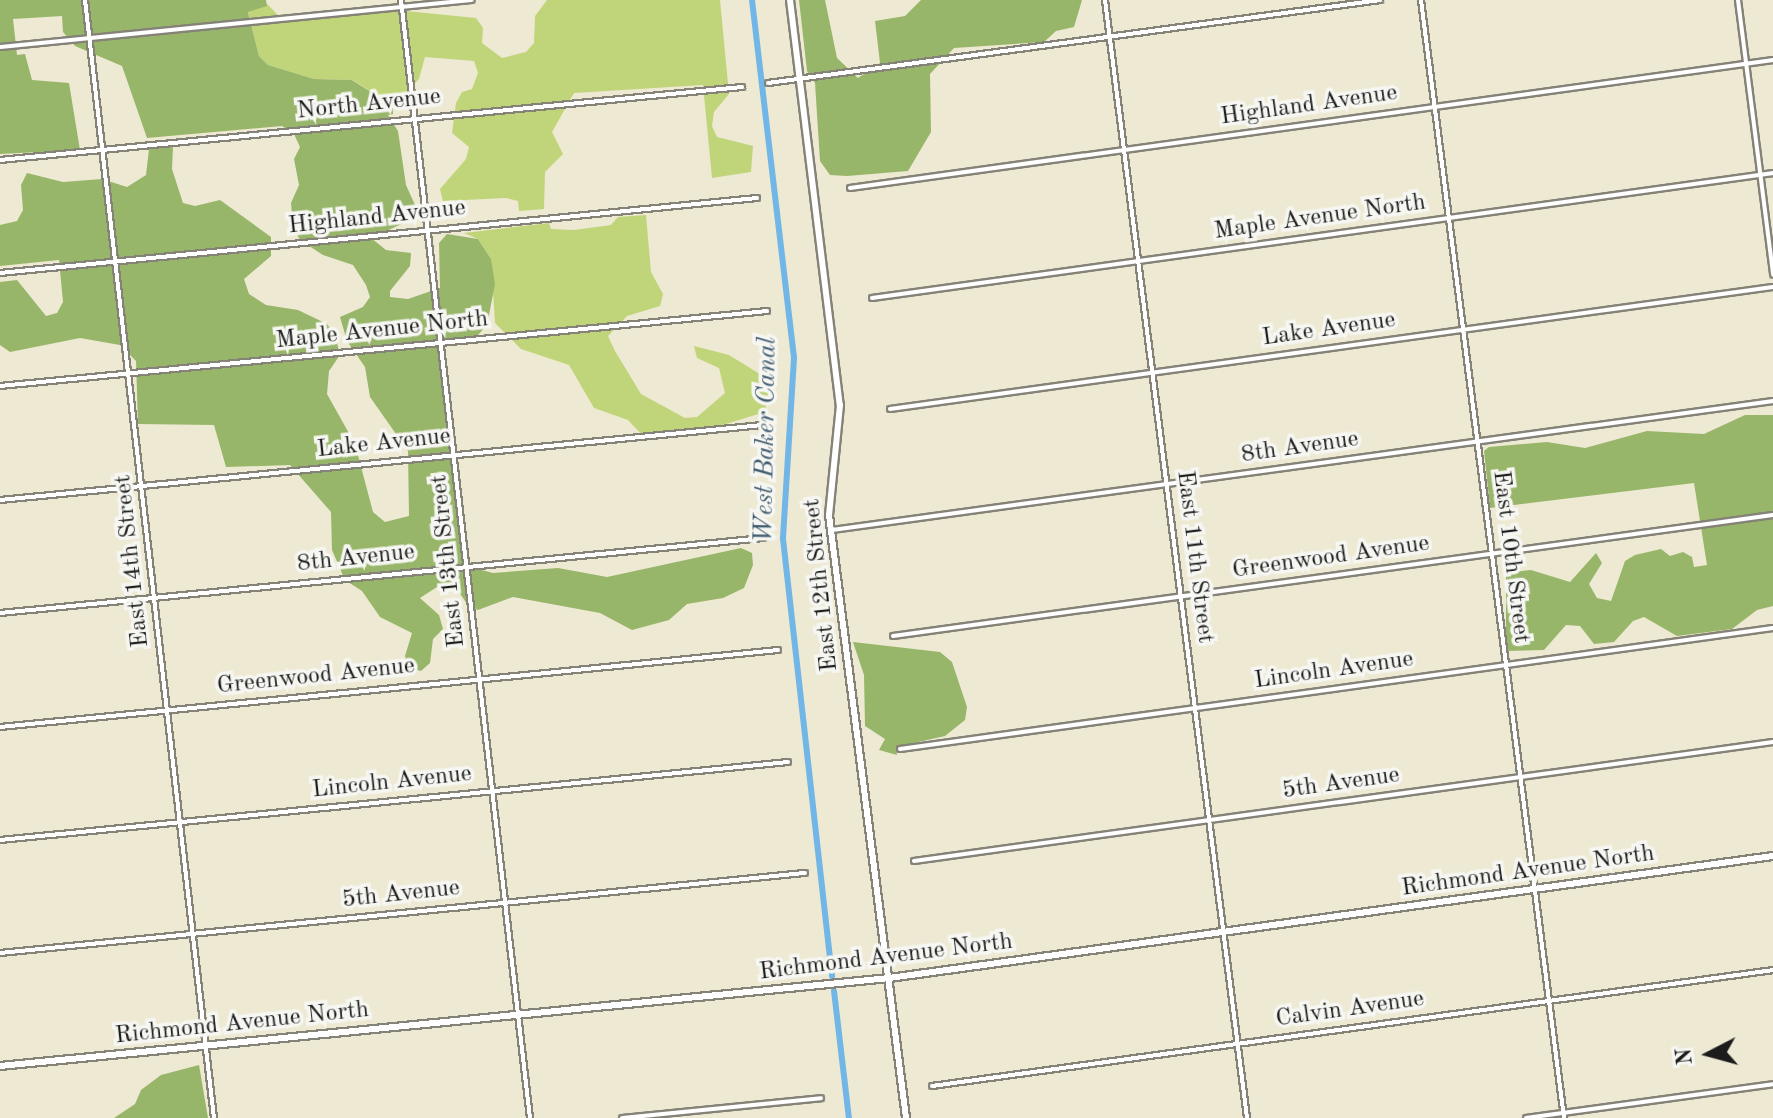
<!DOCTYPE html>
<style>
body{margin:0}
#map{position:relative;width:1773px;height:1118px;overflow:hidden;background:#eee9d3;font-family:"Old Standard TT",serif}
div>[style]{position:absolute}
.green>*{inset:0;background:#c0d579}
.forest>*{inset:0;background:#98b669}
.canal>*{height:6px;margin:-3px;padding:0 3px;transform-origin:3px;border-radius:3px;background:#71b6e7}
.roads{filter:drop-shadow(2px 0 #858278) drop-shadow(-2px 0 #858278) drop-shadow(0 2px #858278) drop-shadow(0 -2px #858278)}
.minor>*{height:4px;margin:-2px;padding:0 2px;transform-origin:2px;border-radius:2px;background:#fff}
.tertiary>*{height:6px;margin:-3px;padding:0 3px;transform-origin:3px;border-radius:3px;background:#fff}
span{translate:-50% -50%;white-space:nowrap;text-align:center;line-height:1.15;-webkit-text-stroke:7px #f6f6f2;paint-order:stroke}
.street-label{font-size:24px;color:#1c1c1c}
.water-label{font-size:26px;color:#3e5a6d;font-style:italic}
.north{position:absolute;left:1669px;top:1014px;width:80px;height:80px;-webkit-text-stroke:6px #f6f6f2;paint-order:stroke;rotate:264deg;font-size:22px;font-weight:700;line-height:32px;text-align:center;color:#1c1c1c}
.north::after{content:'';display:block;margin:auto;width:28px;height:36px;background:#1c1c1c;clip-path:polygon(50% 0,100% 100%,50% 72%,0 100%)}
</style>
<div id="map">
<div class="green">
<div style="clip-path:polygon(547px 0,720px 0,729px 94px,714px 112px,712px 126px,717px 137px,753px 146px,751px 172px,712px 178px,703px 85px,574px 93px,552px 132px,563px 154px,545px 172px,544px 209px,519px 211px,518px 201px,506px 198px,443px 201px,440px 189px,466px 159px,469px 147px,452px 133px,456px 103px,462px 92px,472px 89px,478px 73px,474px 61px,425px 57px,419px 79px,393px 106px,353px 80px,314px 79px,268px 65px,259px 56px,248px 11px,267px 4px,284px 21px,396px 10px,476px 18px,483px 28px,482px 43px,502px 58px,526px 52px,534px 43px,535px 16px)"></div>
<div style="clip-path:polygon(646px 215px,651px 272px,663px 294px,660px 306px,627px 316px,608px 336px,615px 351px,641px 394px,685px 418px,697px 417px,725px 393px,719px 368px,697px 358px,694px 346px,729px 355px,763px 376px,769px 387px,765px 412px,706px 430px,643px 436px,628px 420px,594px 408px,569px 365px,521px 349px,495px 323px,491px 259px,478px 239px,464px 233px,549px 223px,551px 229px,574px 230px,611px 225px,618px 217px)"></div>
</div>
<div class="forest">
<div style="clip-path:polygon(0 0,266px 0,267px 6px,248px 12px,259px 56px,268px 65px,314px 79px,352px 80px,393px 106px,393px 114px,388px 115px,398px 131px,406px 185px,415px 205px,408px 221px,371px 238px,386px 250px,411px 253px,410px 266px,390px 291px,390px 297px,408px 299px,440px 288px,439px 243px,447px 234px,478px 239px,491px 259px,495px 284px,487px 325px,478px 335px,446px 343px,443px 354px,470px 567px,493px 573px,558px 568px,607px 577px,741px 548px,752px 553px,753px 565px,744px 588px,723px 598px,687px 604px,669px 620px,632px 630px,600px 613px,513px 597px,478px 610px,467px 604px,453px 583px,440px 585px,420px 598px,439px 615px,443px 629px,433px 639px,430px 663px,421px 671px,409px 668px,405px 656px,412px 633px,380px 617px,362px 591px,345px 580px,332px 550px,331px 512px,290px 465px,226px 467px,214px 425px,138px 424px,136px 361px,120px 345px,80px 338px,10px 352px,0 345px,0 282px,17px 280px,46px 316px,57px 313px,63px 302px,59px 260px,0 266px,0 225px,17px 221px,23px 210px,21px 185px,27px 173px,63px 182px,102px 179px,127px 187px,146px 175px,149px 149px,173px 147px,172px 169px,183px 203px,195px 206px,220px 200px,271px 237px,271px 256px,244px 279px,249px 294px,266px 305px,298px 310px,327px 324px,335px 335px,340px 355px,329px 371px,327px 394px,355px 444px,373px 512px,385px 522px,409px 516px,408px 451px,370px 397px,365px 367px,347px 341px,340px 317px,363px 307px,370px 297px,366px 285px,353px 265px,323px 255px,300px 240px,293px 227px,291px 203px,299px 185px,294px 159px,300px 147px,294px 134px,282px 126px,147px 138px,122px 66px,75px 46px,63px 32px,62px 16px,13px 19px,17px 55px,25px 54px,32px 80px,69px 83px,80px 150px,0 154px)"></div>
<div style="clip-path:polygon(799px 0,825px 0,837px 58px,858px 78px,880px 63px,875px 21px,905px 16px,921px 0,1082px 0,1074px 27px,1056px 31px,1044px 42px,954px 48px,930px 74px,931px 132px,908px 171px,847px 176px,830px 175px,820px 161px,815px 83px,807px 71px)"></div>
<div style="clip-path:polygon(1745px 415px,1773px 415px,1773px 606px,1757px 610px,1732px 629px,1677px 636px,1644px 617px,1633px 621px,1614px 642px,1594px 644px,1580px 626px,1566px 625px,1544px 650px,1506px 651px,1506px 573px,1531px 570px,1570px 582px,1596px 553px,1602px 563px,1589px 584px,1597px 598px,1611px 601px,1625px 561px,1635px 555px,1661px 549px,1670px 556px,1683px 552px,1692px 557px,1694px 567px,1707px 565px,1694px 483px,1490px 508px,1484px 451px,1489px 447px,1547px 442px,1585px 448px,1647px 431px,1704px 434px)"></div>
<div style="clip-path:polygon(853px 642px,940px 652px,952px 662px,967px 707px,965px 720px,945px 736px,909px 744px,896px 749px,897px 755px,879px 750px,885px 739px,865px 726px,864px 675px)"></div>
<div style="clip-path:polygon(199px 1065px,208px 1118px,114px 1118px,135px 1104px,141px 1090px,161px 1075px)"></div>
</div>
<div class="canal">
<div style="left:752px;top:0;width:360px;rotate:83.3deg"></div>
<div style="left:794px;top:358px;width:181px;rotate:93.5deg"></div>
<div style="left:783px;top:539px;width:440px;rotate:83.6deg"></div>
<div style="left:834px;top:991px;width:128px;rotate:83.3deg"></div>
</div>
<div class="roads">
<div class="minor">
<div style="left:85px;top:0;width:1125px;rotate:83.42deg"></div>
<div style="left:401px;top:0;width:1125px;rotate:83.42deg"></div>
<div style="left:1105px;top:0;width:1127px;rotate:82.76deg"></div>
<div style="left:1421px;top:0;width:1127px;rotate:82.71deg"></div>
<div style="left:1738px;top:0;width:277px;rotate:82.7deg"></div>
<div style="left:0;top:47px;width:474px;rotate:-5.7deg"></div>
<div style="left:768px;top:83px;width:618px;rotate:-7.72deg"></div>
<div style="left:0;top:160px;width:746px;rotate:-5.62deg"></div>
<div style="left:850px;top:188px;width:932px;rotate:-7.9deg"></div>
<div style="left:0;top:273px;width:761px;rotate:-5.66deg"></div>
<div style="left:872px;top:298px;width:910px;rotate:-7.9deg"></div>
<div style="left:0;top:386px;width:771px;rotate:-5.58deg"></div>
<div style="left:890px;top:409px;width:891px;rotate:-7.87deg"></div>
<div style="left:0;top:500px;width:776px;rotate:-5.62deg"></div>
<div style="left:832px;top:530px;width:950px;rotate:-7.81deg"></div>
<div style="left:0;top:613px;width:767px;rotate:-5.61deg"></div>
<div style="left:893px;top:636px;width:888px;rotate:-7.83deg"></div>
<div style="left:0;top:727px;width:782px;rotate:-5.65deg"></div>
<div style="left:900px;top:749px;width:881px;rotate:-7.89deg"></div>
<div style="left:0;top:840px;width:792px;rotate:-5.65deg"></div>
<div style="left:914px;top:861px;width:867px;rotate:-7.89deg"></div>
<div style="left:0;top:953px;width:809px;rotate:-5.68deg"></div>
<div style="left:932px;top:1086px;width:849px;rotate:-7.85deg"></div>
<div style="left:622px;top:1118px;width:200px;rotate:-5.7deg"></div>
<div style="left:1526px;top:1118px;width:249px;rotate:-7.8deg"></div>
</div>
<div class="tertiary">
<div style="left:790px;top:0;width:408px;rotate:83deg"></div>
<div style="left:840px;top:405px;width:111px;rotate:95.7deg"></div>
<div style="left:829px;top:515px;width:608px;rotate:82.72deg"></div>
<div style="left:0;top:1066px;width:893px;rotate:-5.65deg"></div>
<div style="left:889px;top:978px;width:892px;rotate:-7.86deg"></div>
</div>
</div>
<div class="street-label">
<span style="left:369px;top:105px;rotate:-6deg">North Avenue</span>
<span style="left:1309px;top:106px;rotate:-8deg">Highland Avenue</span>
<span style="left:377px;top:218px;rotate:-6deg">Highland Avenue</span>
<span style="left:1320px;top:218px;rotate:-8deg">Maple Avenue North</span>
<span style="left:1329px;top:330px;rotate:-8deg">Lake Avenue</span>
<span style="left:382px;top:331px;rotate:-6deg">Maple Avenue North</span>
<span style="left:384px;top:444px;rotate:-6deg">Lake Avenue</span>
<span style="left:1300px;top:448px;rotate:-8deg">8th Avenue</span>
<span style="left:1194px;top:557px;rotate:83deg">East 11th Street</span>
<span style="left:1510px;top:557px;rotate:83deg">East 10th Street</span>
<span style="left:1331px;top:558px;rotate:-8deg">Greenwood Avenue</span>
<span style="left:356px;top:559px;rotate:-6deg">8th Avenue</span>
<span style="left:133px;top:561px;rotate:-96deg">East 14th Street</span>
<span style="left:449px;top:561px;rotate:-96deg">East 13th Street</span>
<span style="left:822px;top:585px;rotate:-96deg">East 12th Street</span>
<span style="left:1334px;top:671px;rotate:-8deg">Lincoln Avenue</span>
<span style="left:316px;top:677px;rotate:-6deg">Greenwood Avenue</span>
<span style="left:392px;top:783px;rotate:-6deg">Lincoln Avenue</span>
<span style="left:1341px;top:784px;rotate:-8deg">5th Avenue</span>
<span style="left:1528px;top:872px;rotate:-8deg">Richmond Avenue North</span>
<span style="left:401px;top:895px;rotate:-6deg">5th Avenue</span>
<span style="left:886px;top:958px;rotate:-7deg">Richmond Avenue North</span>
<span style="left:1350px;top:1010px;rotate:-8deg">Calvin Avenue</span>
<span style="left:242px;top:1024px;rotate:-6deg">Richmond Avenue North</span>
</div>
<div class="water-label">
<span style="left:767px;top:440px;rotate:-89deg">West Baker Canal</span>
</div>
<div class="north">N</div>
</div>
